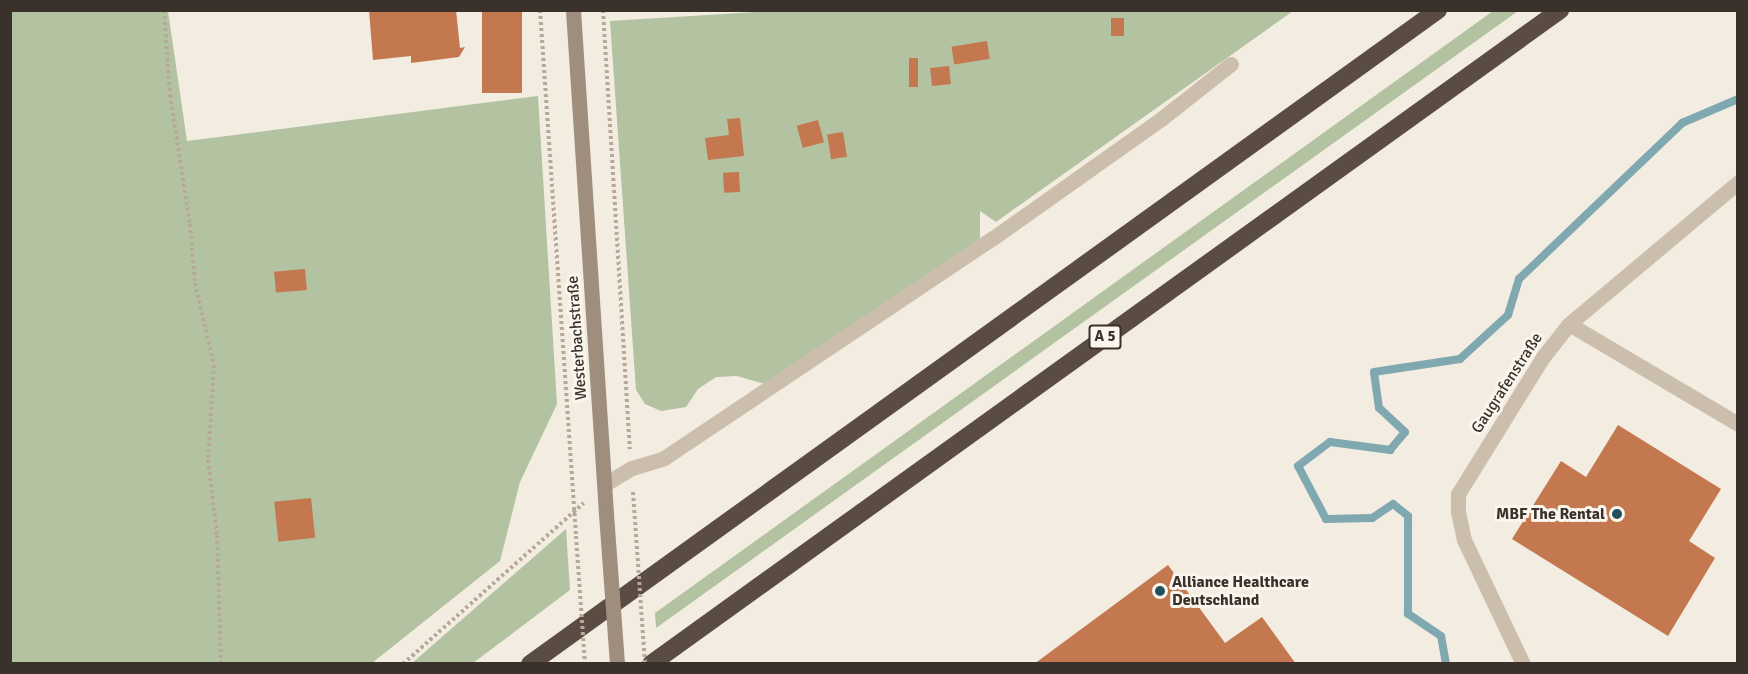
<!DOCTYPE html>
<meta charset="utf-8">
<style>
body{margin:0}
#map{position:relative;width:1748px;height:674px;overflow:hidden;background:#f3ece1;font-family:Signika,sans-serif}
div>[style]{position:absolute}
.green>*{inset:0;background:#b3c2a1}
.stream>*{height:8px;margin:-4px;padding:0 4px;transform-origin:4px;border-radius:4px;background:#80a8b0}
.building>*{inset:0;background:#c3784f;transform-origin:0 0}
.path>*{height:4px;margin-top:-2px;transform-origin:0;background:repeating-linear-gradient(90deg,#b7a897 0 3px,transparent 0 6px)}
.lane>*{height:15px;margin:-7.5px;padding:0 7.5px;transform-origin:7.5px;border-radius:7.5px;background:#cbbeac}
.street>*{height:15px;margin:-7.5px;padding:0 7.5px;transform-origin:7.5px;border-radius:7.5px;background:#cbbeac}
.secondary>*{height:15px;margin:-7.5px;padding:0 7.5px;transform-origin:7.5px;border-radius:7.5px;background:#9f8e7e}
.highway>*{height:18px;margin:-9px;padding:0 9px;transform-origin:9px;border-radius:9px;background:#5a4c42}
.path-bridge>*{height:4px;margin-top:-2px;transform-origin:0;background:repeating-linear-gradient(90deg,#b7a897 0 3px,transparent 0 6px)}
.secondary-bridge>*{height:15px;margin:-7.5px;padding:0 7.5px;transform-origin:7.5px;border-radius:7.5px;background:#9f8e7e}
.dots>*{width:16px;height:16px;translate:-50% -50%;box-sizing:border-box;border:3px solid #faf6ed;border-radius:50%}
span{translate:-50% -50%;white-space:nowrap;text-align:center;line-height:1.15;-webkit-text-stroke:6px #faf6ed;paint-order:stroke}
.shield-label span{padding:2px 4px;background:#faf6ed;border:2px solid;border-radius:4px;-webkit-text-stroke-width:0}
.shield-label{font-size:15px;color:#3a312b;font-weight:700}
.street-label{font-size:16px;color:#3a312b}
.poi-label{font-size:16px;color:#3a312b;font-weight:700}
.right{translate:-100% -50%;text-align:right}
.left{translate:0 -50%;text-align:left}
.frame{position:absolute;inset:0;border:12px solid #3a312b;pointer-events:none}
</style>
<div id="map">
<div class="green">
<div style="clip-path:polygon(789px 10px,1293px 11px,996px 222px,980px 211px,980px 240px,765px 384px,737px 376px,716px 377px,698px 389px,686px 407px,661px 411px,645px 404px,636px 390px,610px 21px)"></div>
<div style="clip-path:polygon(10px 11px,168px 11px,187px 141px,538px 96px,557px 404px,520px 482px,500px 561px,372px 663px,11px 663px)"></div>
<div style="clip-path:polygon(1493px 11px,1518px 11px,656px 628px,655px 613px)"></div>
<div style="clip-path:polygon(566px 529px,570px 590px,473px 663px,412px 663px)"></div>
</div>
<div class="stream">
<div style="left:1446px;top:664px;width:28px;rotate:-100deg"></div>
<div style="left:1441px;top:636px;width:40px;rotate:-146deg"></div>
<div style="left:1408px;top:614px;width:98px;rotate:-90deg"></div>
<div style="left:1408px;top:516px;width:19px;rotate:-141deg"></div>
<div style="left:1393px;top:504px;width:25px;rotate:146deg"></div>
<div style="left:1372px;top:518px;width:46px;rotate:178.8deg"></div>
<div style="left:1326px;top:519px;width:60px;rotate:-117.8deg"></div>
<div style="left:1298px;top:466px;width:40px;rotate:-37deg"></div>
<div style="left:1330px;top:442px;width:61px;rotate:7.6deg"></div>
<div style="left:1390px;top:450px;width:23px;rotate:-50deg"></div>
<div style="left:1405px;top:432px;width:35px;rotate:-137deg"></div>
<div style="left:1379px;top:408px;width:36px;rotate:-98deg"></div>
<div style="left:1374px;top:372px;width:87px;rotate:-8.6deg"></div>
<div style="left:1460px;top:359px;width:65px;rotate:-42.5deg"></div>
<div style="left:1508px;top:315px;width:38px;rotate:-73deg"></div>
<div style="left:1519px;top:279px;width:226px;rotate:-43.7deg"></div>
<div style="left:1682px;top:123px;width:61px;rotate:-23.2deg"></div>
</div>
<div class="building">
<div style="clip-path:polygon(369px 10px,456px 10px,460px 48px,465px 47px,459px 57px,411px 63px,411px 56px,373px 60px)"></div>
<div style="left:482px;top:10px;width:40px;height:83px"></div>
<div style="left:1111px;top:18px;width:13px;height:18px"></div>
<div style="left:987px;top:41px;width:18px;height:36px;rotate:81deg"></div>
<div style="left:909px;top:58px;width:9px;height:29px"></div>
<div style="left:949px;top:66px;width:18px;height:19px;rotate:84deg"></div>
<div style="clip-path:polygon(740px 118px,744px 156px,708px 160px,705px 138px,729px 135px,727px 119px)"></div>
<div style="left:818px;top:120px;width:23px;height:22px;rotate:75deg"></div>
<div style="left:843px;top:132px;width:25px;height:16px;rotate:81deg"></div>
<div style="left:739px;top:172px;width:20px;height:16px;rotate:87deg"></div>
<div style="left:305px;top:269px;width:21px;height:31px;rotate:85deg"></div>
<div style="clip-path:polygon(1618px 425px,1721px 489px,1689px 541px,1715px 558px,1668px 636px,1512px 539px,1561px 461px,1586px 477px)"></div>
<div style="left:311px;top:498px;width:40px;height:37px;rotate:84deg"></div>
<div style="clip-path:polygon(1168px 565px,1225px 643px,1262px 617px,1296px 664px,1034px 664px)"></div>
</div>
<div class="path">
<div style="left:164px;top:10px;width:85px;rotate:86deg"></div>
<div style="left:170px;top:95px;width:131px;rotate:81.2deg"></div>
<div style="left:190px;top:224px;width:59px;rotate:85.2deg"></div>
<div style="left:195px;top:283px;width:84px;rotate:77deg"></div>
<div style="left:214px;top:365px;width:95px;rotate:93.6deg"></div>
<div style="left:208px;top:460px;width:76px;rotate:83.2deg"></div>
<div style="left:217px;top:535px;width:129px;rotate:88.2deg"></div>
<div style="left:540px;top:10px;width:527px;rotate:86.08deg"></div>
<div style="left:603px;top:10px;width:440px;rotate:86.5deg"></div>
<div style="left:403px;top:664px;width:242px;rotate:-41.7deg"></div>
</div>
<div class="lane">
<div style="left:1569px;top:324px;width:196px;rotate:30.6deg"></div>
</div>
<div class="street">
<div style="left:605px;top:484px;width:31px;rotate:-31deg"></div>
<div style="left:632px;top:468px;width:34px;rotate:-17deg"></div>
<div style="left:664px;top:458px;width:396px;rotate:-33.8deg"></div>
<div style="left:993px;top:238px;width:206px;rotate:-35.3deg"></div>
<div style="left:1161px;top:119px;width:89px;rotate:-38.2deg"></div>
<div style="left:1523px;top:664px;width:137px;rotate:-115.4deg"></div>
<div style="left:1464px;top:540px;width:29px;rotate:-102deg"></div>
<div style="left:1458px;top:512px;width:18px;rotate:-90deg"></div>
<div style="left:1458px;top:494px;width:161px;rotate:-58.2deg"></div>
<div style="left:1543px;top:357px;width:42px;rotate:-51.8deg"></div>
<div style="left:1569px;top:324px;width:221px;rotate:-40deg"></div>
</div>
<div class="secondary">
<div style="left:573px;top:10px;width:505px;rotate:86.25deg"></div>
</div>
<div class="highway">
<div style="left:530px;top:664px;width:1119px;rotate:-35.76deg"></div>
<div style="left:651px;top:664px;width:1120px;rotate:-35.73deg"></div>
</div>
<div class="path-bridge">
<div style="left:633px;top:492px;width:172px;rotate:86deg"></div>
<div style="left:576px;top:536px;width:128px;rotate:86deg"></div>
</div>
<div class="secondary-bridge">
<div style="left:606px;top:514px;width:150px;rotate:85.8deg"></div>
</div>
<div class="dots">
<div style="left:1617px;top:514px;background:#21505b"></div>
<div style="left:1160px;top:591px;background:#21505b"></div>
</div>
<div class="shield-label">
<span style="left:1105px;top:337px">A 5</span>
</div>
<div class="street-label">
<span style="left:577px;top:338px;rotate:-94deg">Westerbachstraße</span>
<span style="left:1507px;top:383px;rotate:-57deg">Gaugrafenstraße</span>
</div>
<div class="poi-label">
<span class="right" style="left:1605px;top:514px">MBF The Rental</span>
<span class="left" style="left:1172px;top:591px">Alliance Healthcare<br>Deutschland</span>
</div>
<div class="frame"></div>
</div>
